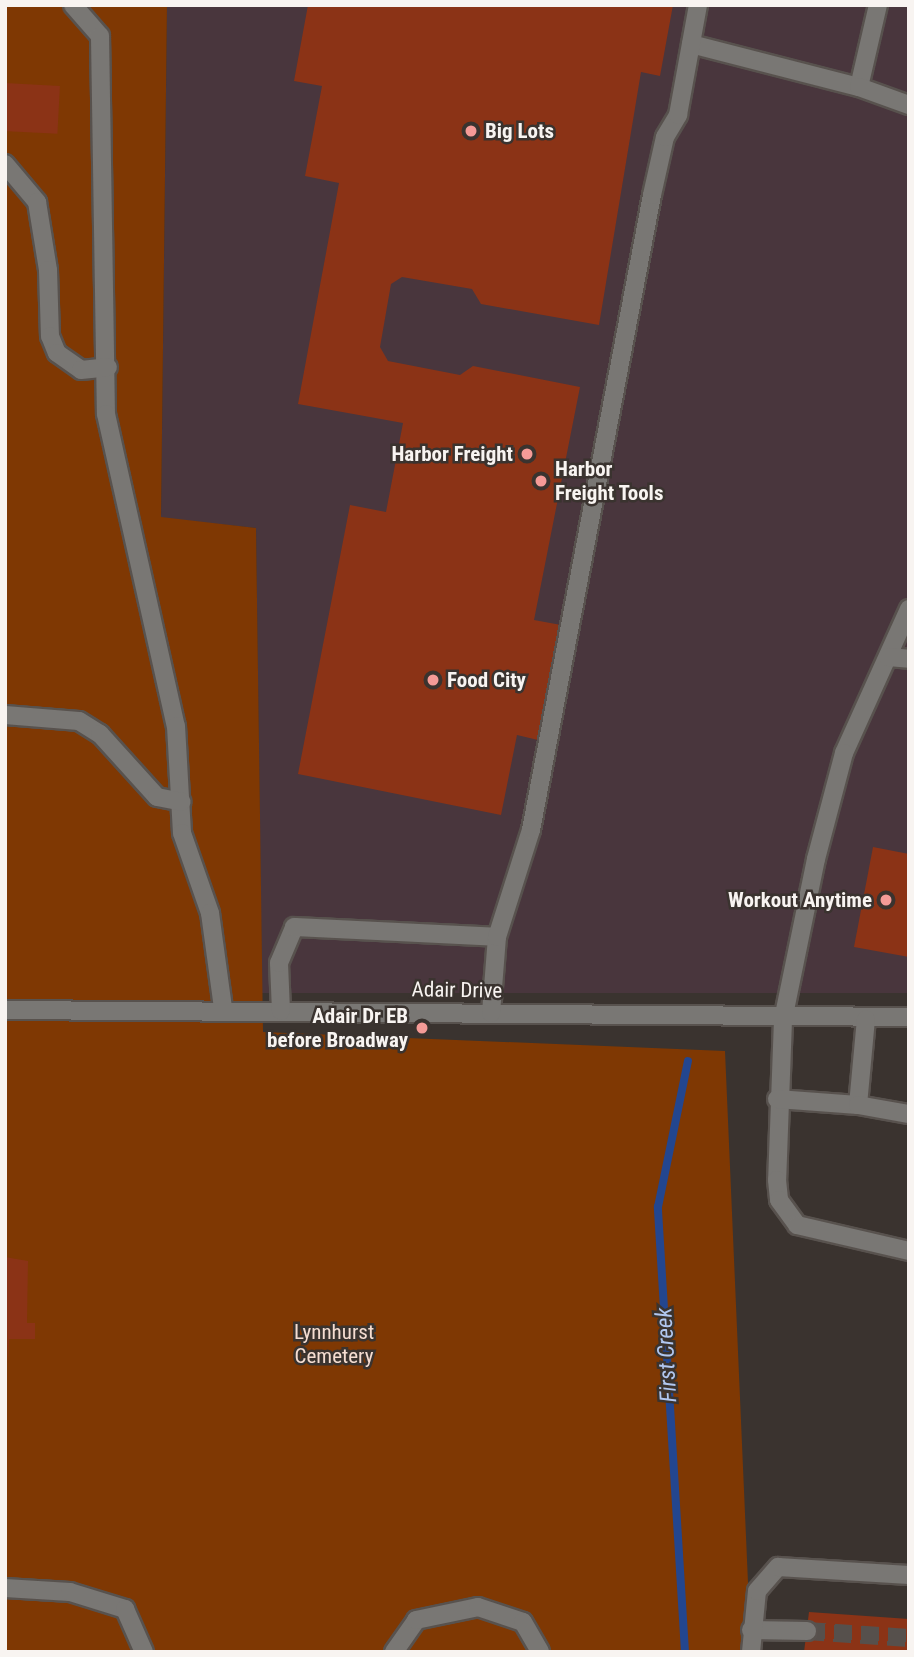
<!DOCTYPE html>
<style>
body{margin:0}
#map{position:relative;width:914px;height:1657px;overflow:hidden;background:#3a332f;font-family:"Roboto Condensed",sans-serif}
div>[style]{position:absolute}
.commercial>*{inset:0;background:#49363d}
.green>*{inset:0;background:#7f3803}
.stream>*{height:8px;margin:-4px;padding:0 4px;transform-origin:4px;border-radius:4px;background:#23468f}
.building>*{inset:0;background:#8b3316;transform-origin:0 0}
.minor-tunnel>*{height:18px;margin-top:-9px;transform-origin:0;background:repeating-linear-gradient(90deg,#56504c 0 18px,transparent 0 27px)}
.roads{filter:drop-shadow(2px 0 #58524e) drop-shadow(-2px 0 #58524e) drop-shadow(0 2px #58524e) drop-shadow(0 -2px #58524e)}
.minor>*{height:18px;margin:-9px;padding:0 9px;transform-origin:9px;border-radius:9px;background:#797774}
.dots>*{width:19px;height:19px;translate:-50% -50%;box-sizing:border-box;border:4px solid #3a332f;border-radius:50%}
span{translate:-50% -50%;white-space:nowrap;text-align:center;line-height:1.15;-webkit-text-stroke:5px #3a332f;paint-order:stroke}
.poi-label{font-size:21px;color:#f8f4f1;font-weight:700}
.left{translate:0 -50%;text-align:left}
.right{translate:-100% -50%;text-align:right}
.street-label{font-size:21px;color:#f8f4f1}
.park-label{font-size:21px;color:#f5ddd1}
.water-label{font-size:23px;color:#b1c7f0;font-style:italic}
.frame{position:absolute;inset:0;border:7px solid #f8f4f1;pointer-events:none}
</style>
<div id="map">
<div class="commercial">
<div style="clip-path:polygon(167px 5px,909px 5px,909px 993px,262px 993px,256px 528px,161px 518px)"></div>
</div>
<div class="green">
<div style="clip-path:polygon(5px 5px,167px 5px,161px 517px,256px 528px,263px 1032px,725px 1051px,751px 1652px,5px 1652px)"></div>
</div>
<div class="stream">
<div style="left:685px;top:1652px;width:446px;rotate:-93.5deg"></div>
<div style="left:658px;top:1207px;width:149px;rotate:-78.4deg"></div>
</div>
<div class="building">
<div style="clip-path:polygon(308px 5px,673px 5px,660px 76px,641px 72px,599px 325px,481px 304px,472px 289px,402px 277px,391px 284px,380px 347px,388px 361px,460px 375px,473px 366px,580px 387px,534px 620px,561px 625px,538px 740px,517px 735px,501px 815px,298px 774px,350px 505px,386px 512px,403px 423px,298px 404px,339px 183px,305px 176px,322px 86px,294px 81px)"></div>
<div style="left:5px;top:83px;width:55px;height:48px;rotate:3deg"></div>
<div style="clip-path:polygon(873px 847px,909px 854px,909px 957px,854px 947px)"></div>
<div style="clip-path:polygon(5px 1257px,28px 1261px,27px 1323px,35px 1323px,35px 1339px,9px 1339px,8px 1364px)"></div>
<div style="clip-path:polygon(809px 1612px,909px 1619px,909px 1652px,804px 1652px)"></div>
</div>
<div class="minor-tunnel">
<div style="left:807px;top:1631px;width:102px;rotate:3.9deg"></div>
</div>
<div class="roads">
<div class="minor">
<div style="left:73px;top:5px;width:41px;rotate:48.9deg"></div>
<div style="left:100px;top:36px;width:378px;rotate:89.1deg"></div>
<div style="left:106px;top:414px;width:320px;rotate:77.4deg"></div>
<div style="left:176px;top:726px;width:107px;rotate:86.8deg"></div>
<div style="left:182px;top:833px;width:85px;rotate:70.7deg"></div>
<div style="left:210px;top:913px;width:96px;rotate:82.2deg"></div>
<div style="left:691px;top:44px;width:173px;rotate:14.4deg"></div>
<div style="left:859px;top:87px;width:84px;rotate:-77deg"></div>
<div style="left:859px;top:87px;width:53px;rotate:19.8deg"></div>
<div style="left:5px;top:164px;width:50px;rotate:49.9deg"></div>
<div style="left:37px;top:202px;width:69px;rotate:80.8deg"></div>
<div style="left:48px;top:270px;width:66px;rotate:88.3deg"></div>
<div style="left:50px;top:336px;width:18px;rotate:68deg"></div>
<div style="left:57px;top:353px;width:29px;rotate:35deg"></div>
<div style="left:81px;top:370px;width:27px;rotate:-6deg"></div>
<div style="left:909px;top:609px;width:158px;rotate:114.3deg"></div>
<div style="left:844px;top:753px;width:110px;rotate:104.8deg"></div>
<div style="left:816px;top:859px;width:164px;rotate:101.6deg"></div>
<div style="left:783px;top:1020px;width:160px;rotate:92.1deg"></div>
<div style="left:777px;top:1180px;width:20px;rotate:84deg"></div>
<div style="left:779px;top:1200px;width:31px;rotate:54deg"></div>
<div style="left:797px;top:1225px;width:115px;rotate:13.1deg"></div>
<div style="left:888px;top:657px;width:21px;rotate:5deg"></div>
<div style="left:5px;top:715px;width:74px;rotate:4.6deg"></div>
<div style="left:79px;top:721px;width:25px;rotate:32deg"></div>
<div style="left:100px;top:734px;width:85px;rotate:47.9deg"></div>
<div style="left:157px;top:797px;width:25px;rotate:11deg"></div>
<div style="left:5px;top:1010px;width:904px;rotate:0.44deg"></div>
<div style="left:281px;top:1011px;width:48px;rotate:-92.4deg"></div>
<div style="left:279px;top:963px;width:39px;rotate:-67deg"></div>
<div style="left:294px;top:927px;width:203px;rotate:2.8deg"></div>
<div style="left:491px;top:1013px;width:76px;rotate:-85.5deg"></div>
<div style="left:497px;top:937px;width:112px;rotate:-72.4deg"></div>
<div style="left:531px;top:830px;width:646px;rotate:-79.21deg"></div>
<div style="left:652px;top:195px;width:59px;rotate:-77.4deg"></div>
<div style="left:665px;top:137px;width:26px;rotate:-59deg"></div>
<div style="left:678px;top:115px;width:112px;rotate:-79.7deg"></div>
<div style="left:777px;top:1099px;width:81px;rotate:4.2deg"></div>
<div style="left:858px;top:1105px;width:86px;rotate:-84.7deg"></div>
<div style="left:858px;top:1105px;width:52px;rotate:10deg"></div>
<div style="left:5px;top:1588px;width:65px;rotate:3.5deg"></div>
<div style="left:70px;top:1592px;width:58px;rotate:17.2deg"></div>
<div style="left:125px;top:1609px;width:47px;rotate:66.2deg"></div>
<div style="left:751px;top:1630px;width:56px;rotate:1deg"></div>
<div style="left:394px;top:1652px;width:39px;rotate:-55deg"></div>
<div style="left:416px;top:1620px;width:63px;rotate:-11.8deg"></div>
<div style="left:478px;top:1607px;width:47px;rotate:18.4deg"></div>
<div style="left:523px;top:1622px;width:34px;rotate:60deg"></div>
<div style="left:751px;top:1652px;width:61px;rotate:-84.4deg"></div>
<div style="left:757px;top:1591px;width:32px;rotate:-49deg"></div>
<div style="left:778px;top:1567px;width:131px;rotate:3.5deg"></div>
</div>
</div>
<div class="dots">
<div style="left:471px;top:131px;background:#f59b97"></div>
<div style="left:527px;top:454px;background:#f59b97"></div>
<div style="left:541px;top:481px;background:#f59b97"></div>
<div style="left:433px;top:680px;background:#f59b97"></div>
<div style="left:886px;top:900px;background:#f59b97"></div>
<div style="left:422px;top:1028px;background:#f59b97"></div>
</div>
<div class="poi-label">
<span class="left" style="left:485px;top:131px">Big Lots</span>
<span class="right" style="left:513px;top:454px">Harbor Freight</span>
<span class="left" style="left:555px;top:481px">Harbor<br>Freight Tools</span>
<span class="left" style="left:447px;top:680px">Food City</span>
<span class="right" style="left:872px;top:900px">Workout Anytime</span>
<span class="right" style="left:408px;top:1028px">Adair Dr EB<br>before Broadway</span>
</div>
<div class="street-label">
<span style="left:457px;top:990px;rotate:1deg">Adair Drive</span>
</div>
<div class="park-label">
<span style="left:334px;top:1344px">Lynnhurst<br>Cemetery</span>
</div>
<div class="water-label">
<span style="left:667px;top:1355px;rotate:-93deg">First Creek</span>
</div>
<div class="frame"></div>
</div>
